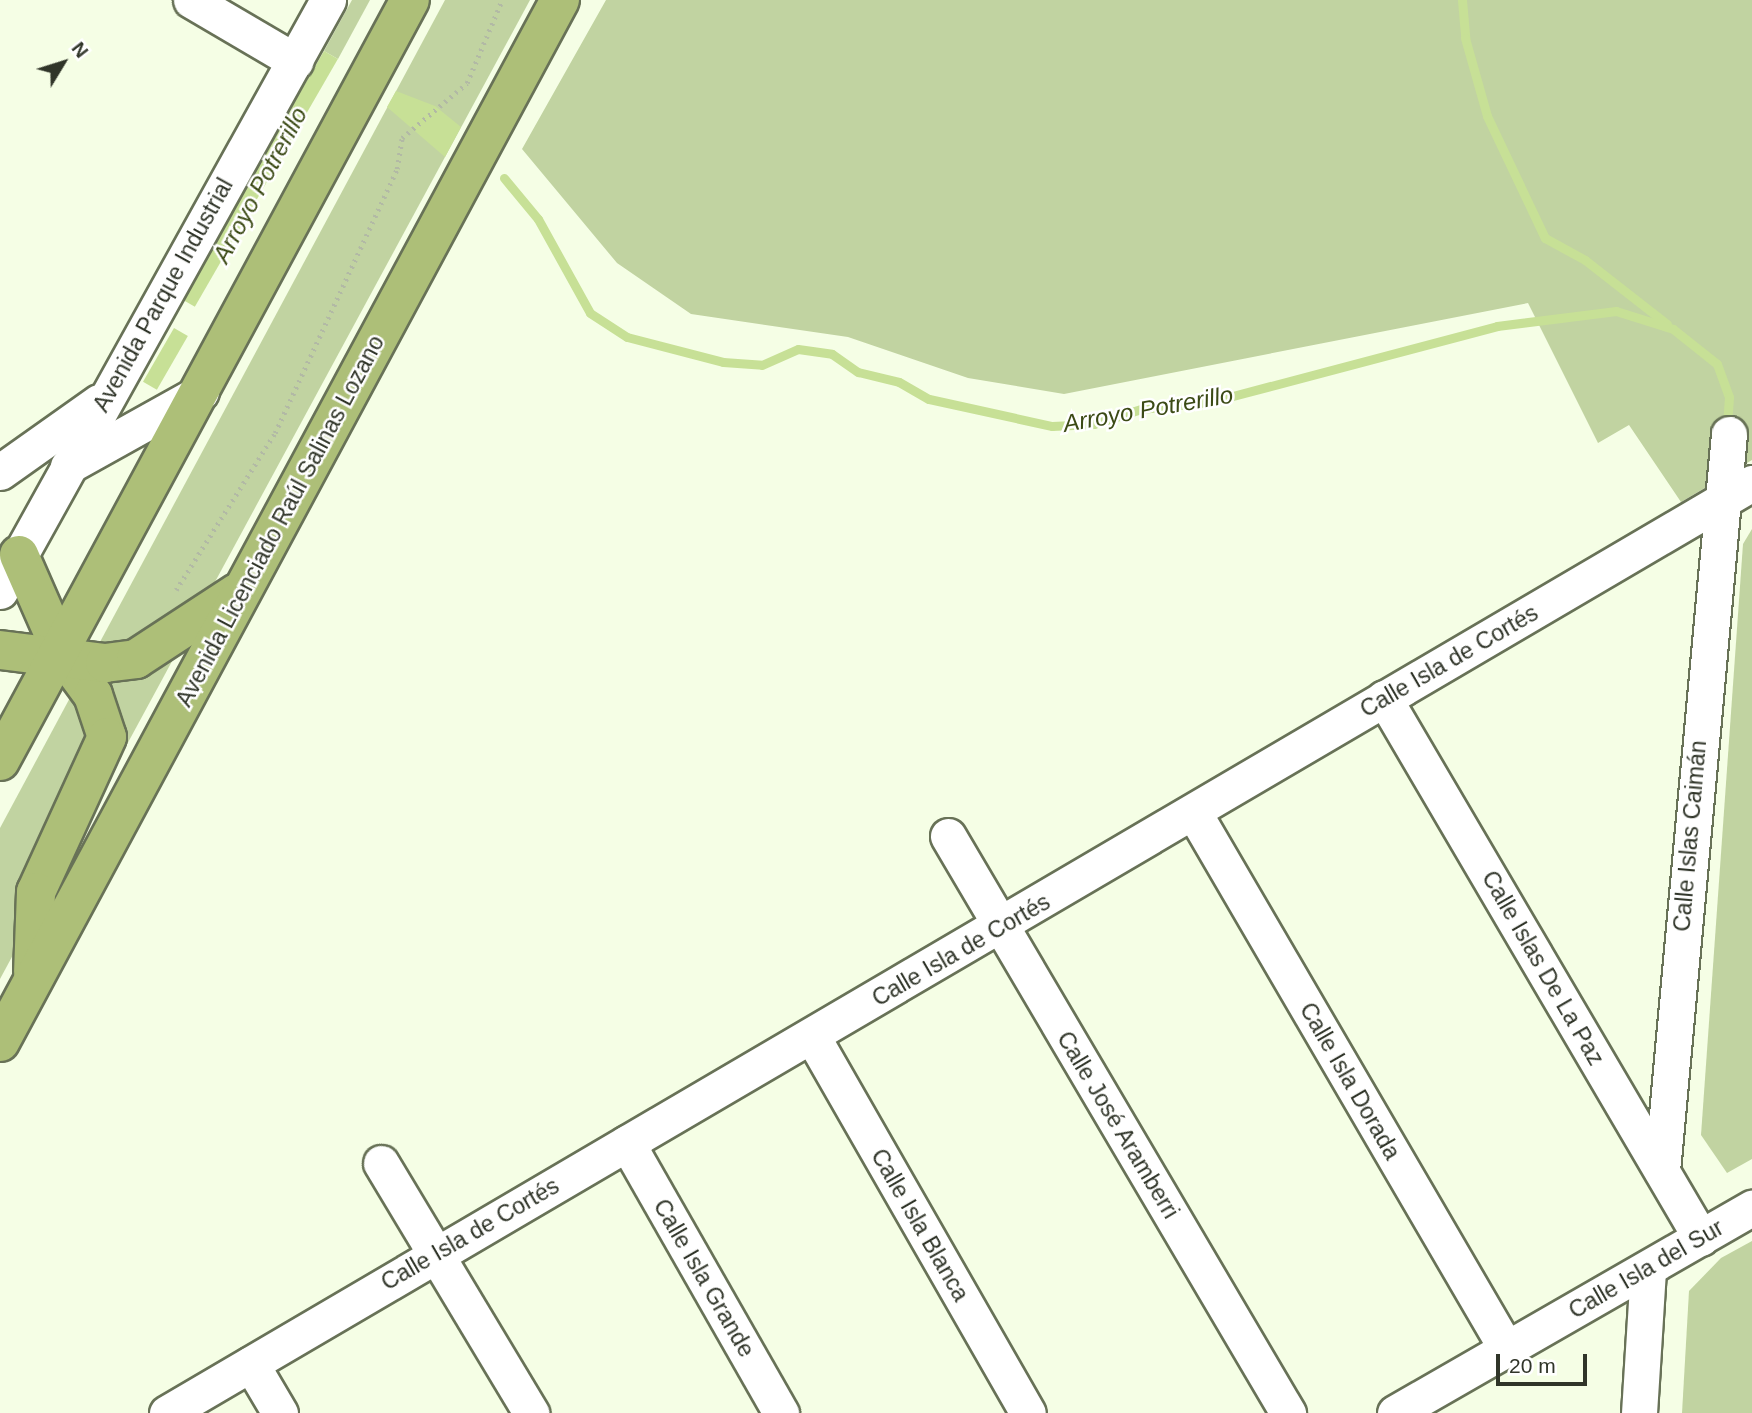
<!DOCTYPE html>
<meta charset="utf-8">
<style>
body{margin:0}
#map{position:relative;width:1752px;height:1413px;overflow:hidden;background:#f5fee5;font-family:Arial,sans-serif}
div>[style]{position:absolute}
.green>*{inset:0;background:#c1d3a1}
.water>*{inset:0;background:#c7e096;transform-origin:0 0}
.stream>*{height:9px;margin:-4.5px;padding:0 4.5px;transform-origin:4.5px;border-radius:4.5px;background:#c7e096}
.path>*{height:4.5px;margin-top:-2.25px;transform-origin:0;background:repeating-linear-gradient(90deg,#b2b9a5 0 2px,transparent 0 7px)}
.roads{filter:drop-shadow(2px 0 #687257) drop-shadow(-2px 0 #687257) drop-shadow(0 2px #687257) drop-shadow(0 -2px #687257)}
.minor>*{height:35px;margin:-17.5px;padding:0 17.5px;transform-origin:17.5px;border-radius:17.5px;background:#fff}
.major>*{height:38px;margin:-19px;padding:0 19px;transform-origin:19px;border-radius:19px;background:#adbf78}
span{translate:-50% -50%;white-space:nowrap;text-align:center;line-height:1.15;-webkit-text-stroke:5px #fff;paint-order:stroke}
.street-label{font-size:23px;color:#303529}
.water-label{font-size:24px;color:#3b4a15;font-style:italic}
.north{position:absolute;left:28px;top:28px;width:70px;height:70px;-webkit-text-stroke:5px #fff;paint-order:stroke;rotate:52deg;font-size:19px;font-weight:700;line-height:28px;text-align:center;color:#303529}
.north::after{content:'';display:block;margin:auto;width:24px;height:32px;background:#303529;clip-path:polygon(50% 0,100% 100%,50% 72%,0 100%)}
.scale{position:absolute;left:1496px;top:1354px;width:91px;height:32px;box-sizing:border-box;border:4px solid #303529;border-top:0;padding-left:9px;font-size:21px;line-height:24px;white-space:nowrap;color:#303529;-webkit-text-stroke:5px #fff;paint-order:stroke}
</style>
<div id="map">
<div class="green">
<div style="clip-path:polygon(352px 0,370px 0,338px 59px,324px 51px)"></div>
<div style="clip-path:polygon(445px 0,530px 0,0 979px,0 828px)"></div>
<div style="clip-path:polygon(606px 0,1752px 0,1752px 460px,1681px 502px,1629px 425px,1598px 443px,1528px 303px,1064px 394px,968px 378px,848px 337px,691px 314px,617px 263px,522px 149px)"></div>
<div style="clip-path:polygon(1752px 529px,1752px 1159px,1727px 1173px,1701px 1135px,1743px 544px)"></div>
<div style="clip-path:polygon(1752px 1241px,1752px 1413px,1682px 1413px,1689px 1291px,1721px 1258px)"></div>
</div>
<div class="water">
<div style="left:324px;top:51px;width:16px;height:286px;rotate:30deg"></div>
<div style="clip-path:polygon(396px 91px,435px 106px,461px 127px,445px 157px,387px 107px)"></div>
<div style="left:174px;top:328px;width:16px;height:62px;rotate:30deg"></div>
</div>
<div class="stream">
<div style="left:1462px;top:0;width:38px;rotate:85deg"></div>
<div style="left:1465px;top:38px;width:81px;rotate:74.2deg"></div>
<div style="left:1487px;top:116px;width:135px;rotate:64.6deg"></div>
<div style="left:1545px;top:238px;width:46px;rotate:28.8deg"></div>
<div style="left:1585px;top:260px;width:104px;rotate:38deg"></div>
<div style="left:504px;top:178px;width:53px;rotate:50.3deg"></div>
<div style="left:538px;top:219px;width:107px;rotate:61deg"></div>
<div style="left:590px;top:313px;width:44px;rotate:33deg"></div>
<div style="left:627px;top:337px;width:99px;rotate:14.6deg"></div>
<div style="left:723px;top:362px;width:39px;rotate:4deg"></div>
<div style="left:762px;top:365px;width:39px;rotate:-24deg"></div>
<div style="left:798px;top:349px;width:34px;rotate:8deg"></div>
<div style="left:832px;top:354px;width:32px;rotate:35deg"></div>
<div style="left:858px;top:372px;width:42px;rotate:13.7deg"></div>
<div style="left:899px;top:382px;width:34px;rotate:30deg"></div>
<div style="left:929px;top:399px;width:126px;rotate:12.4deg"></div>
<div style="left:1052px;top:426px;width:42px;rotate:-2.7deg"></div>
<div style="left:1094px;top:424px;width:49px;rotate:-17.7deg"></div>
<div style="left:1141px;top:409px;width:69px;rotate:-5.8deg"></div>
<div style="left:1210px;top:402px;width:297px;rotate:-14.8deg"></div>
<div style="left:1497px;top:326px;width:120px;rotate:-7.2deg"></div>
<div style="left:1616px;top:311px;width:60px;rotate:17.5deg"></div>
<div style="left:1673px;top:329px;width:56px;rotate:38.5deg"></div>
<div style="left:1717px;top:364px;width:35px;rotate:70deg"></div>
<div style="left:1729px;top:397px;width:29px;rotate:94deg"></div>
</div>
<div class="path">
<div style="left:176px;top:590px;width:186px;rotate:-57.8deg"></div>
<div style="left:275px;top:433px;width:291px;rotate:-65.2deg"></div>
<div style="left:397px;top:169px;width:31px;rotate:-81deg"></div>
<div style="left:402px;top:138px;width:85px;rotate:-40.2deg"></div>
<div style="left:467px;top:83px;width:90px;rotate:-67.1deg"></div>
</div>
<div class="roads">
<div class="minor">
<div style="left:191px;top:0;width:121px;rotate:30.4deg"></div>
<div style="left:68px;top:466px;width:152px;rotate:-29.1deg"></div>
<div style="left:0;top:472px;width:121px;rotate:-35.3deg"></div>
<div style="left:0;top:591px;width:676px;rotate:-60.97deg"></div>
<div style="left:1384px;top:698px;width:626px;rotate:59.59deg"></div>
<div style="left:1194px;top:813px;width:619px;rotate:59.75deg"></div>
<div style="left:948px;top:836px;width:670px;rotate:59.49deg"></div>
<div style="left:812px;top:1036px;width:434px;rotate:60.2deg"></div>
<div style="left:627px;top:1143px;width:311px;rotate:60.3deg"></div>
<div style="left:381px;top:1163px;width:292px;rotate:59deg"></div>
<div style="left:1662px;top:1170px;width:739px;rotate:-84.8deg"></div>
<div style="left:251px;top:1364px;width:57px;rotate:59.4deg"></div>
<div style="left:167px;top:1413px;width:1838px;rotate:-30.4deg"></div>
<div style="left:1395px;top:1413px;width:412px;rotate:-29.9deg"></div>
<div style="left:1639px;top:1413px;width:143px;rotate:-86.4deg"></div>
</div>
<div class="major">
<div style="left:19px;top:555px;width:107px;rotate:66.3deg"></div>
<div style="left:62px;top:653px;width:52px;rotate:53.6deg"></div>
<div style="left:93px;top:695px;width:44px;rotate:71.6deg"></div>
<div style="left:107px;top:737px;width:170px;rotate:114.6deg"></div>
<div style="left:36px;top:892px;width:80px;rotate:92.1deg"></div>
<div style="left:0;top:650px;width:106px;rotate:7.1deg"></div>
<div style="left:105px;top:663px;width:31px;rotate:-7deg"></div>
<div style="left:136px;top:659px;width:121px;rotate:-33.2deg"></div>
<div style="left:0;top:761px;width:864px;rotate:-61.69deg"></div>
<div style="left:0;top:1042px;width:1183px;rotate:-61.75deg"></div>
</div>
</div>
<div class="street-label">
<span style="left:163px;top:295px;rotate:-61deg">Avenida Parque Industrial</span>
<span style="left:280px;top:521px;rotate:-62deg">Avenida Licenciado Raúl Salinas Lozano</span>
<span style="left:1449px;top:661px;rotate:-30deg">Calle Isla de Cortés</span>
<span style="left:1690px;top:836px;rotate:-85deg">Calle Islas Caimán</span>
<span style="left:961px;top:950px;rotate:-30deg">Calle Isla de Cortés</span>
<span style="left:1543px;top:968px;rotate:60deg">Calle Islas De La Paz</span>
<span style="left:1350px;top:1081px;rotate:60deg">Calle Isla Dorada</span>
<span style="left:1118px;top:1125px;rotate:59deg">Calle José Aramberri</span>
<span style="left:920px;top:1225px;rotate:60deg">Calle Isla Blanca</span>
<span style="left:470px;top:1234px;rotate:-30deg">Calle Isla de Cortés</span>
<span style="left:1646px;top:1269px;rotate:-30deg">Calle Isla del Sur</span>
<span style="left:704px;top:1278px;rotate:60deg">Calle Isla Grande</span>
</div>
<div class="water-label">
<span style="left:260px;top:185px;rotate:-62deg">Arroyo Potrerillo</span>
<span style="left:1148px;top:409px;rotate:-10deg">Arroyo Potrerillo</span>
</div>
<div class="north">N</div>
<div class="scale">20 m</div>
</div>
